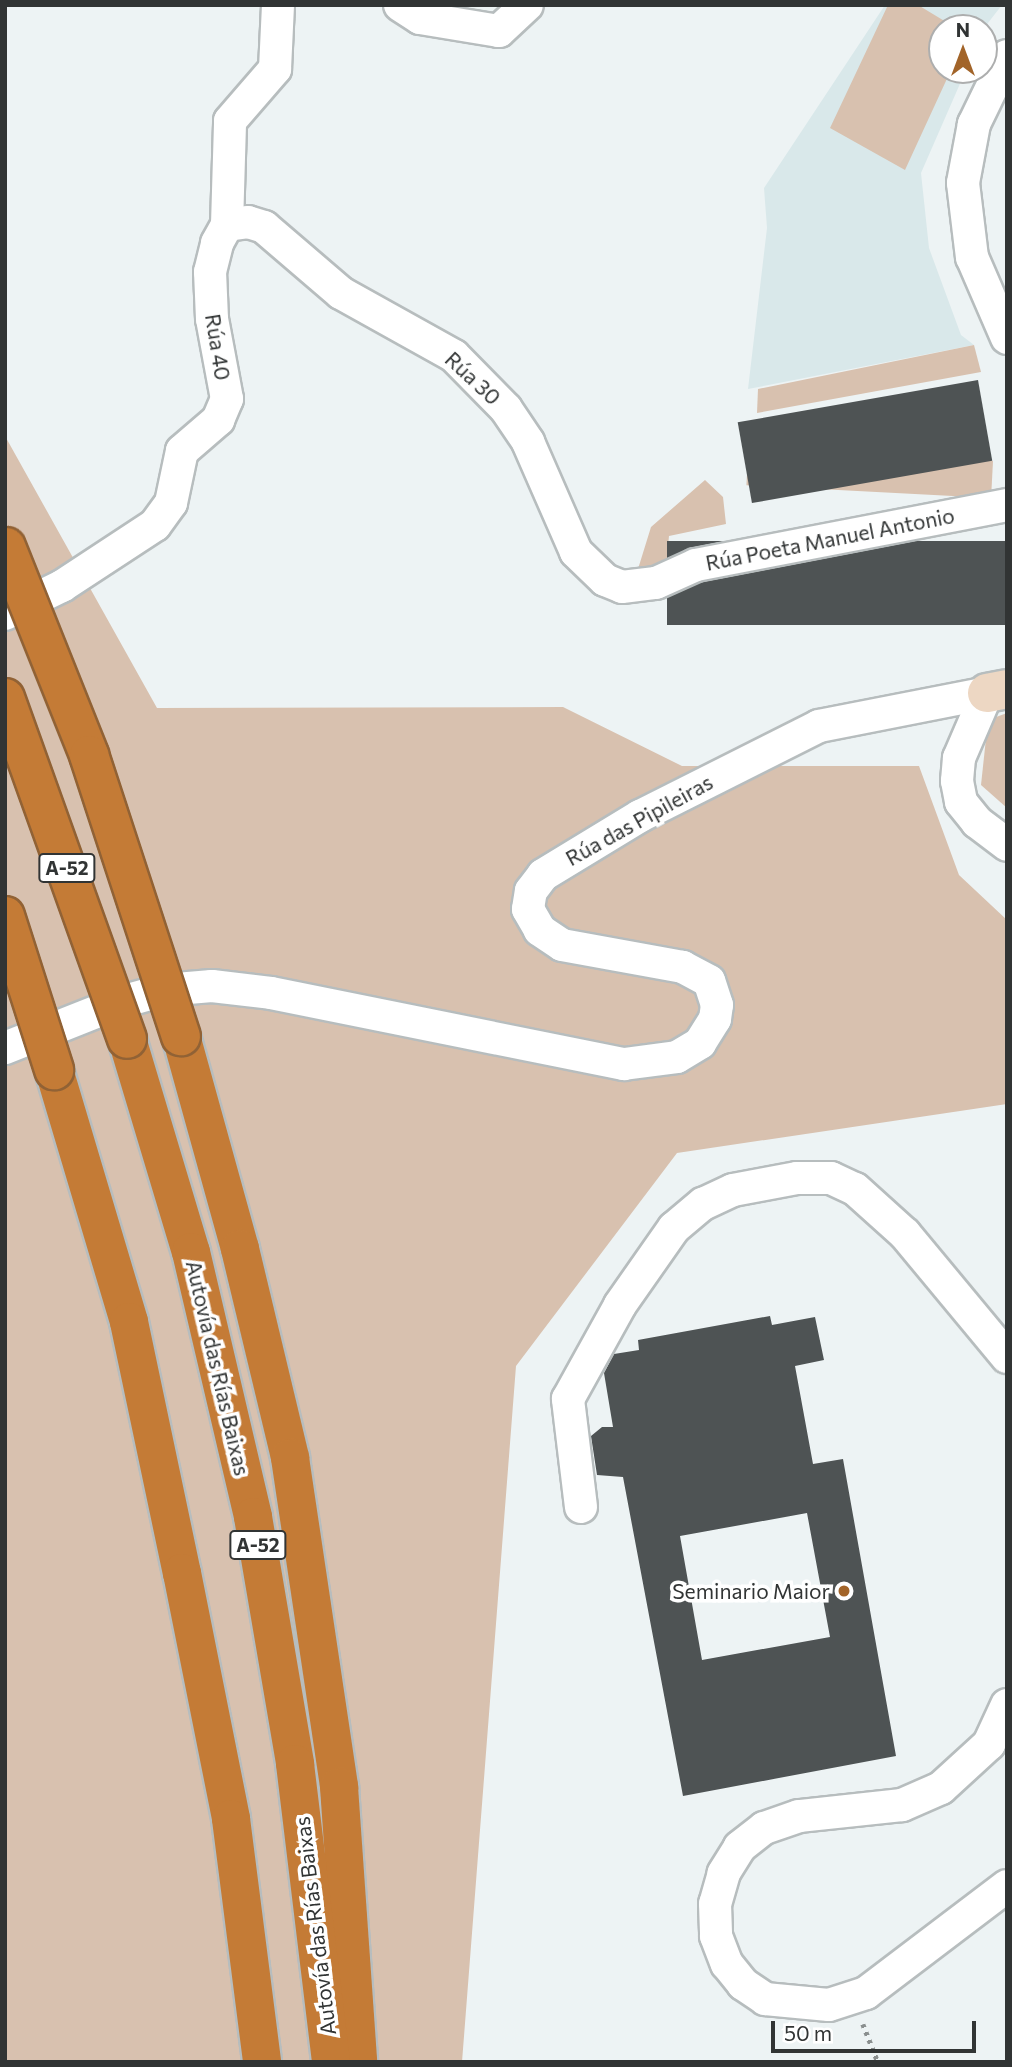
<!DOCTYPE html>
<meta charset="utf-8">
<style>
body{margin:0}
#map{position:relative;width:1012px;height:2067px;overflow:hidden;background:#edf3f4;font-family:Commissioner,sans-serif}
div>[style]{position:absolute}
.built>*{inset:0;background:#d9e8ea}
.green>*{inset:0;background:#d8c1af;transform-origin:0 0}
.building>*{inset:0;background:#4e5354;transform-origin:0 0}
.path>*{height:4.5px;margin-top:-2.25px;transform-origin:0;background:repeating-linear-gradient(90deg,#8a8f8f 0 3.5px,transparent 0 8.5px)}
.roads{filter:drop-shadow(2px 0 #b7bdbe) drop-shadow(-2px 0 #b7bdbe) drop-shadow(0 2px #b7bdbe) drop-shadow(0 -2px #b7bdbe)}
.street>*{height:32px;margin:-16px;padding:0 16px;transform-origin:16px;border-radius:16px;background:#fff}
.secondary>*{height:38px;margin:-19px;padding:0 19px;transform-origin:19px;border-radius:19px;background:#edd7c3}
.highway>*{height:38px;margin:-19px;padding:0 19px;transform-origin:19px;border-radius:19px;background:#c47b36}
.bridges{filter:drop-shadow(2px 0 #916235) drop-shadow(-2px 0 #916235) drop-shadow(0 2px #916235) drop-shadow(0 -2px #916235)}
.highway-bridge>*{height:38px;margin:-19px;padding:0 19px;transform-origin:19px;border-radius:19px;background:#c47b36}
.dots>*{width:19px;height:19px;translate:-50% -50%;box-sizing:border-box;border:4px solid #fff;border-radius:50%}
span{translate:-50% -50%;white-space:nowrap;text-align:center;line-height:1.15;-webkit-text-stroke:7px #fff;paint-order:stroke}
.shield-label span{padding:2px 5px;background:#fff;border:2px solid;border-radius:5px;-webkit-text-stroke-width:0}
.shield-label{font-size:19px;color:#313434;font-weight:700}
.street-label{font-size:21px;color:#313434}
.poi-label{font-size:21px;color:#313434}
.right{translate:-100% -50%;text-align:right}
.frame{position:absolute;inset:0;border:7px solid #313434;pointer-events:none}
.north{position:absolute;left:928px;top:14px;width:70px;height:70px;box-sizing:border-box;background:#fff;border:2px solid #adaeae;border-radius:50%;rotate:0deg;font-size:19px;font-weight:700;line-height:28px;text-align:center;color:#313434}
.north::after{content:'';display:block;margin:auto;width:24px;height:32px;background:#a26429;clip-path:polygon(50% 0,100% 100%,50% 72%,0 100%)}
.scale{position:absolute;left:771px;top:2021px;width:205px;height:32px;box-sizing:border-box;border:4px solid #313434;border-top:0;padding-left:9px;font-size:21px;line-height:24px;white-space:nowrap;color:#313434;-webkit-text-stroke:5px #fff;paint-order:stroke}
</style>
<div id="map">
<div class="built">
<div style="clip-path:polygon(885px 5px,1002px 5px,984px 28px,942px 28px,942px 70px,966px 70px,921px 173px,929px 248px,961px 335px,974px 345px,748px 389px,767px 228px,764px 188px)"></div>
</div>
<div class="green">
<div style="clip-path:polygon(888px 5px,918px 5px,956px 28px,942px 28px,942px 70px,951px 70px,905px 170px,830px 128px)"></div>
<div style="clip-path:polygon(974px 345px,981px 372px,757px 413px,758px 389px)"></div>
<div style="clip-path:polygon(5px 436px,157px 708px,563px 707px,682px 766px,919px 766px,959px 875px,1007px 920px,1007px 1104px,677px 1153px,516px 1366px,462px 2062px,5px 2062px)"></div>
<div style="left:993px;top:461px;width:37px;height:245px;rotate:93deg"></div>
<div style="clip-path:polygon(705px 480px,723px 497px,726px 524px,669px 536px,666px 567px,638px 569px,651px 527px)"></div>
<div style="clip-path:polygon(1007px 713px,1007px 808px,981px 785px,988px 720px)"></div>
</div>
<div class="building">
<div style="left:978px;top:380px;width:82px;height:244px;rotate:80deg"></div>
<div style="left:1007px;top:541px;width:84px;height:340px;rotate:90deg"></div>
<div style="clip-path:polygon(evenodd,770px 1316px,772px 1325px,815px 1317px,824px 1360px,795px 1366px,813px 1464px,843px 1459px,896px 1756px,683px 1796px,623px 1477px,597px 1475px,591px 1436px,602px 1427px,613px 1427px,604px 1373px,614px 1354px,639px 1350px,638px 1340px,770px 1316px,807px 1513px,830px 1637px,702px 1660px,680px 1536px,807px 1513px)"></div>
</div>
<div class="path">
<div style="left:863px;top:2024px;width:41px;rotate:68.5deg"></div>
</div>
<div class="roads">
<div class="street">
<div style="left:400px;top:5px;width:24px;rotate:33deg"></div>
<div style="left:420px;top:18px;width:80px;rotate:9.3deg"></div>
<div style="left:499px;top:31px;width:38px;rotate:-43deg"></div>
<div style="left:1007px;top:56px;width:76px;rotate:115.9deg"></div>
<div style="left:974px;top:124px;width:60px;rotate:100.6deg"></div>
<div style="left:963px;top:183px;width:75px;rotate:83.1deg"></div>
<div style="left:972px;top:257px;width:88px;rotate:66.6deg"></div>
<div style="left:227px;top:225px;width:21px;rotate:-8deg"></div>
<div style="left:248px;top:222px;width:17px;rotate:17deg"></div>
<div style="left:264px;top:227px;width:101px;rotate:40.6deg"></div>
<div style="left:341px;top:293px;width:129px;rotate:29.1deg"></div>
<div style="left:454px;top:356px;width:74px;rotate:45.5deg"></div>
<div style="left:506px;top:409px;width:40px;rotate:56deg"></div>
<div style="left:528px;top:442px;width:120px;rotate:66.4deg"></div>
<div style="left:576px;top:552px;width:40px;rotate:44deg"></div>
<div style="left:605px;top:580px;width:18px;rotate:22deg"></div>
<div style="left:622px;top:587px;width:34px;rotate:-7deg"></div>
<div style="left:656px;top:583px;width:44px;rotate:-24.2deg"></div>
<div style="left:696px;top:565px;width:317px;rotate:-10.9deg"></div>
<div style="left:5px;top:614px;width:64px;rotate:-26.2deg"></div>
<div style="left:62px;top:586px;width:111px;rotate:-33.3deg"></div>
<div style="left:155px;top:525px;width:27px;rotate:-54deg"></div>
<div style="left:171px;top:503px;width:53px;rotate:-78.1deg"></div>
<div style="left:182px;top:451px;width:48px;rotate:-40.7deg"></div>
<div style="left:218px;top:420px;width:23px;rotate:-67deg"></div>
<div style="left:227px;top:399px;width:81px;rotate:-100.6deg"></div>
<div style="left:212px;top:319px;width:47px;rotate:-92.4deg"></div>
<div style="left:210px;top:272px;width:30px;rotate:-76deg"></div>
<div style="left:217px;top:243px;width:21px;rotate:-61deg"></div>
<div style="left:227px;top:225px;width:104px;rotate:-88.3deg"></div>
<div style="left:230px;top:121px;width:69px;rotate:-49.1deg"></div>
<div style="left:275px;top:69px;width:64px;rotate:-87.3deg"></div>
<div style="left:987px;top:693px;width:71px;rotate:113.3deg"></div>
<div style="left:959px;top:758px;width:23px;rotate:95deg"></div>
<div style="left:957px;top:781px;width:21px;rotate:79deg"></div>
<div style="left:961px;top:802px;width:26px;rotate:51deg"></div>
<div style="left:977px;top:822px;width:38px;rotate:37deg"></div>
<div style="left:5px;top:1048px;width:125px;rotate:-21.6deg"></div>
<div style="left:121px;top:1002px;width:45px;rotate:-15.6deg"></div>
<div style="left:164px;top:990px;width:48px;rotate:-4.8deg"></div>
<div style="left:212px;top:986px;width:59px;rotate:6.8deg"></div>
<div style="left:271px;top:993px;width:360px;rotate:11.4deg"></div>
<div style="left:624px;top:1064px;width:53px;rotate:-7.5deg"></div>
<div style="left:677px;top:1057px;width:27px;rotate:-31deg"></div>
<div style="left:700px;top:1043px;width:28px;rotate:-58deg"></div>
<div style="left:715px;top:1019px;width:14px;rotate:-82deg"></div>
<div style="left:717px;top:1005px;width:25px;rotate:-108deg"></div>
<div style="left:709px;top:981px;width:30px;rotate:-152deg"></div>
<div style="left:683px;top:967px;width:123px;rotate:-169.7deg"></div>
<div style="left:562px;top:945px;width:27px;rotate:-146deg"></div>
<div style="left:540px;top:930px;width:24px;rotate:-120deg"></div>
<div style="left:528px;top:909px;width:18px;rotate:-81deg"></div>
<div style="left:531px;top:891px;width:20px;rotate:-53deg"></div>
<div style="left:543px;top:875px;width:114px;rotate:-31.3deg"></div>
<div style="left:640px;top:816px;width:200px;rotate:-26.7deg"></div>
<div style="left:819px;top:726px;width:171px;rotate:-11.1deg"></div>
<div style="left:581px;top:1507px;width:109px;rotate:-96.9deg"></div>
<div style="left:568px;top:1399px;width:107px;rotate:-61deg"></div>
<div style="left:620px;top:1305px;width:94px;rotate:-55deg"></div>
<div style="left:674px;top:1228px;width:38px;rotate:-40deg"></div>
<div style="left:703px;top:1204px;width:33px;rotate:-25deg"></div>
<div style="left:733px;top:1190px;width:65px;rotate:-10.6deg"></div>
<div style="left:797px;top:1178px;width:34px"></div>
<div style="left:831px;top:1178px;width:26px;rotate:25deg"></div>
<div style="left:855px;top:1189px;width:67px;rotate:42deg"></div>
<div style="left:905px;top:1234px;width:160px;rotate:50.3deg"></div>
<div style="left:1007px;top:1705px;width:43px;rotate:114.8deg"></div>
<div style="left:989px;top:1744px;width:65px;rotate:137.5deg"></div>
<div style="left:941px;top:1788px;width:43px;rotate:156.4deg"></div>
<div style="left:902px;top:1805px;width:104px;rotate:173.9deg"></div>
<div style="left:799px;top:1816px;width:37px;rotate:161deg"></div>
<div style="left:764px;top:1828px;width:31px;rotate:142deg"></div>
<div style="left:740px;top:1847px;width:31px;rotate:122deg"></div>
<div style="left:724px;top:1873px;width:32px;rotate:106deg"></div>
<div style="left:715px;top:1904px;width:32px;rotate:88deg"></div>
<div style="left:716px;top:1936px;width:30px;rotate:69deg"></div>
<div style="left:727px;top:1964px;width:26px;rotate:51deg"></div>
<div style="left:743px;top:1984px;width:27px;rotate:34deg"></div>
<div style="left:765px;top:1999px;width:64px;rotate:5.4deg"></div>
<div style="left:829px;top:2005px;width:39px;rotate:-18deg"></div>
<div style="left:866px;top:1993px;width:177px;rotate:-37.2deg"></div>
</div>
<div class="secondary">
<div style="left:987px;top:693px;width:20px;rotate:-11deg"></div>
</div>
<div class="highway">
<div style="left:181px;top:1036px;width:221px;rotate:74.5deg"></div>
<div style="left:240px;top:1249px;width:215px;rotate:76.5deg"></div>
<div style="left:290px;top:1458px;width:333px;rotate:81.5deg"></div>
<div style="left:339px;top:1787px;width:276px;rotate:86deg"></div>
<div style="left:127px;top:1039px;width:222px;rotate:73.3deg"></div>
<div style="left:191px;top:1252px;width:272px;rotate:76.8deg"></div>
<div style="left:253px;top:1517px;width:251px;rotate:80.3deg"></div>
<div style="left:295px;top:1764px;width:300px;rotate:83.1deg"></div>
<div style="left:54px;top:1070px;width:263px;rotate:73.4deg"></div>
<div style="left:129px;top:1322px;width:257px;rotate:78.1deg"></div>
<div style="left:182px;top:1573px;width:251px;rotate:78.7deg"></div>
<div style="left:231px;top:1819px;width:245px;rotate:82.7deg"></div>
</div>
</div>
<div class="bridges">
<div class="highway-bridge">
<div style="left:6px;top:547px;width:224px;rotate:68.2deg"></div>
<div style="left:89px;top:755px;width:296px;rotate:71.9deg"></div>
<div style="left:5px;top:698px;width:362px;rotate:70.3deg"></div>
<div style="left:5px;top:916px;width:162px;rotate:72.3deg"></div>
</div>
</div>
<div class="dots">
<div style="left:844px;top:1591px;background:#a26429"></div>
</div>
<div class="shield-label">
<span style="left:67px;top:868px">A-52</span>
<span style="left:258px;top:1545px">A-52</span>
</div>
<div class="street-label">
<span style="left:218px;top:347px;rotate:81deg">Rúa 40</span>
<span style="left:473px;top:378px;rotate:43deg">Rúa 30</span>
<span style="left:830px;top:539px;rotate:-11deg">Rúa Poeta Manuel Antonio</span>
<span style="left:639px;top:820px;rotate:-29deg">Rúa das Pipileiras</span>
<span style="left:218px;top:1368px;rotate:77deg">Autovía das Rías Baixas</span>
<span style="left:315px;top:1926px;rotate:-97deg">Autovía das Rías Baixas</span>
</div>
<div class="poi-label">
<span class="right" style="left:830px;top:1591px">Seminario Maior</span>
</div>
<div class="frame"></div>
<div class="north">N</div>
<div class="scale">50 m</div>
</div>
